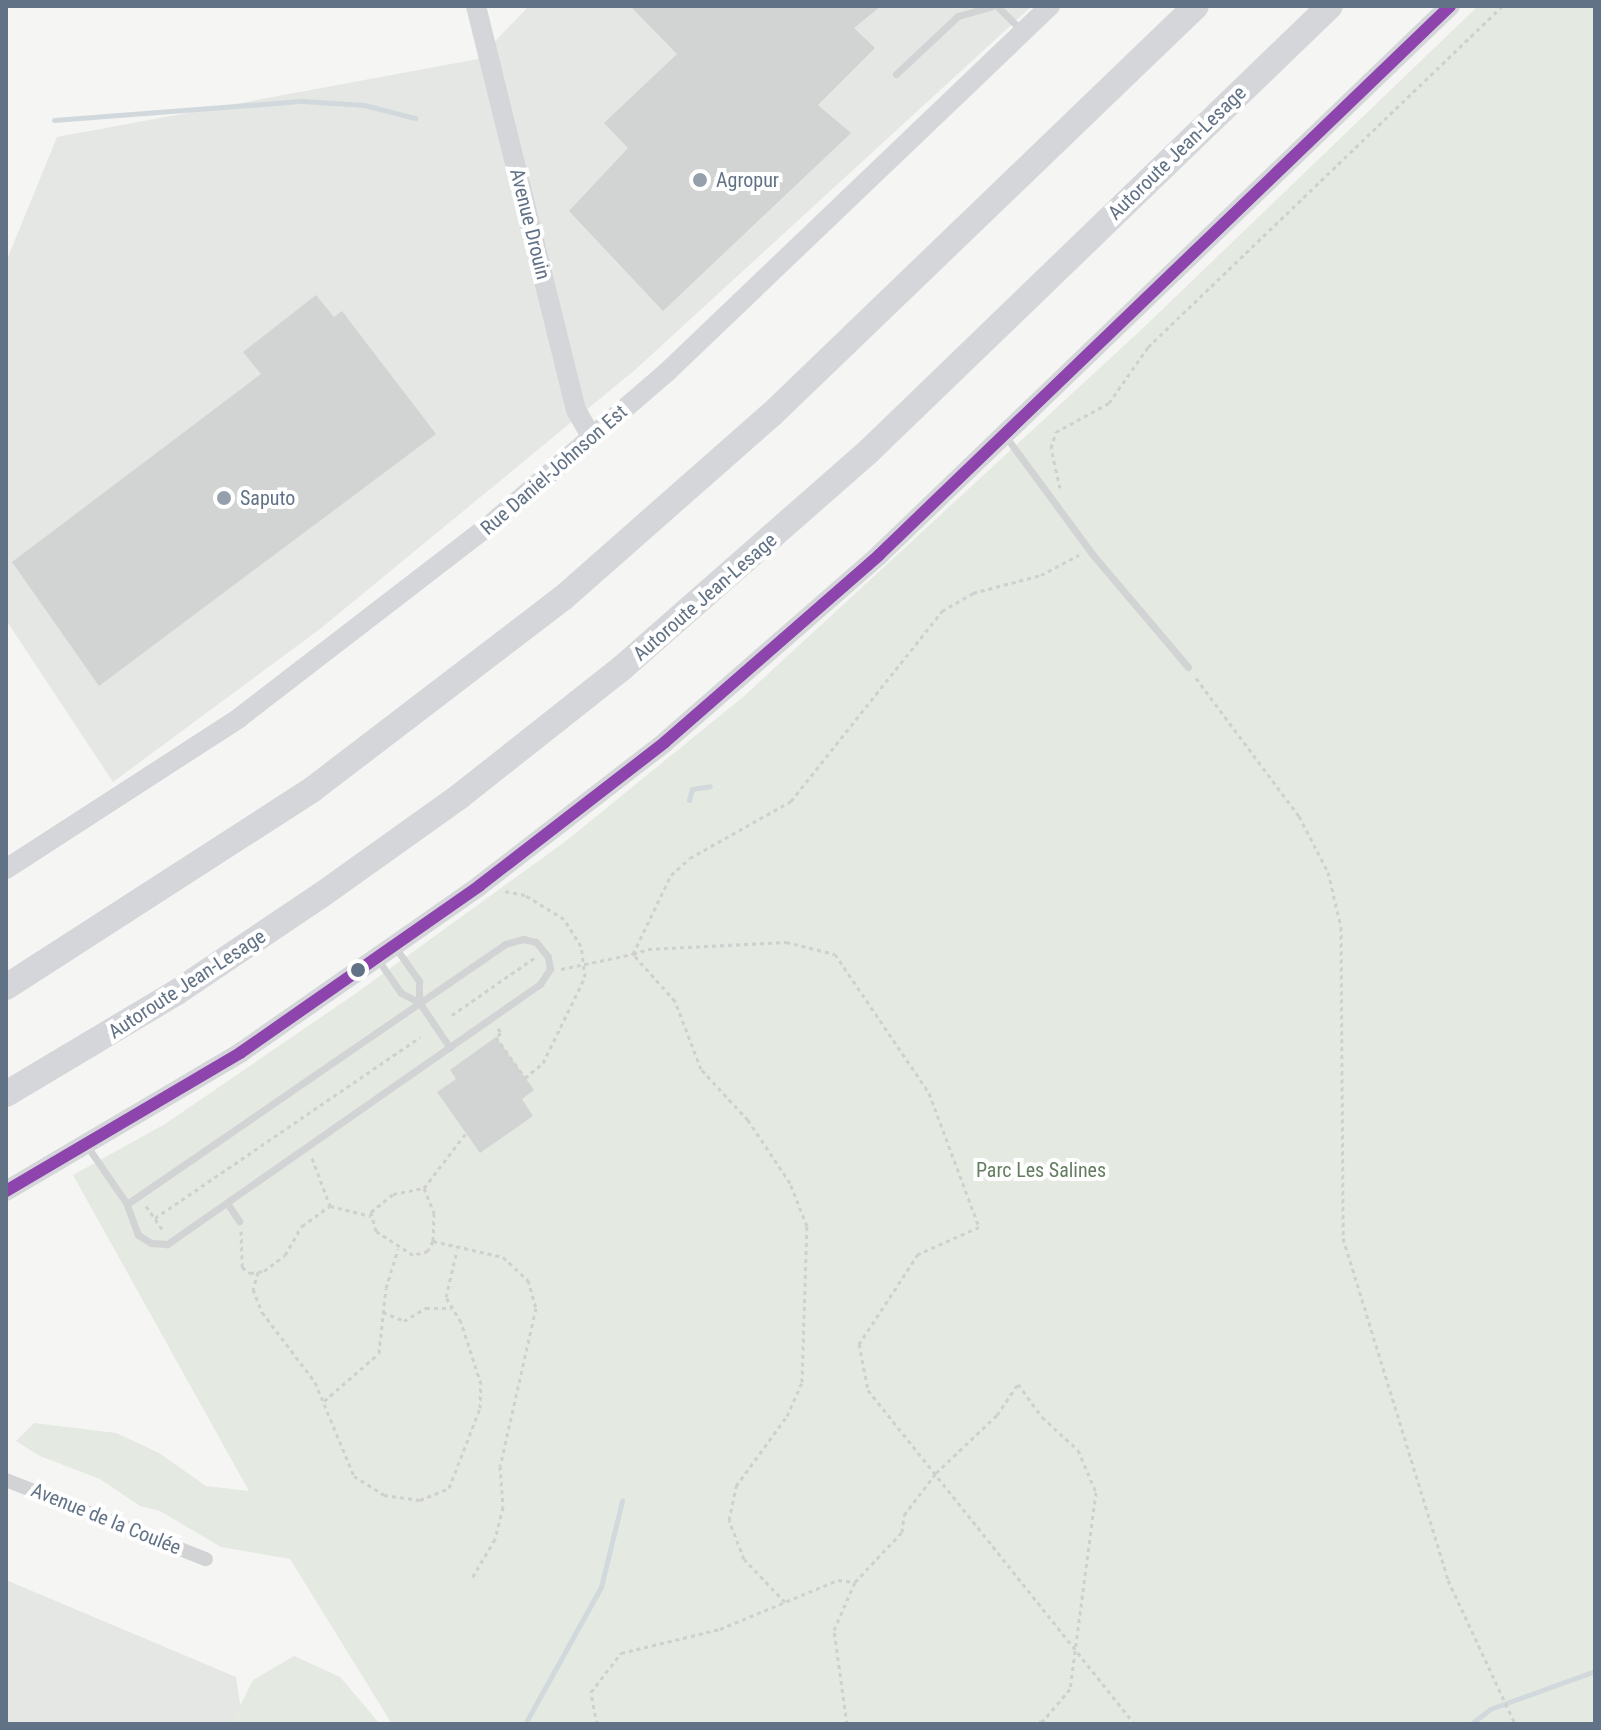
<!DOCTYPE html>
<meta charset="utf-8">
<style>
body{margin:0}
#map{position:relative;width:1601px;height:1730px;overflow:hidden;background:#f5f5f3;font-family:"Roboto Condensed",sans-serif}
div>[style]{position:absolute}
.built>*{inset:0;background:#e5e7e5}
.green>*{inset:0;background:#e4e9e1}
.stream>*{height:5px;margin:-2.5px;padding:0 2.5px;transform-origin:2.5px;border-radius:2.5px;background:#d2d9dc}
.building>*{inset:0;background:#d2d4d4}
.path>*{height:3px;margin-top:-1.5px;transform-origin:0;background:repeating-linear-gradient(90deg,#cfd0cf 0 4px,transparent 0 8px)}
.lane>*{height:7px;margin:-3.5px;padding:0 3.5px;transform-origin:3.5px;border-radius:3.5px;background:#d2d3d4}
.street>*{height:14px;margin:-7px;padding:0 7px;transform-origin:7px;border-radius:7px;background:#d2d3d4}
.secondary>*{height:20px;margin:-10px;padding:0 10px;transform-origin:10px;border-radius:10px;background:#d4d6da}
.highway>*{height:26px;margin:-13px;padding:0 13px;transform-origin:13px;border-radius:13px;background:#d4d6da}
.bus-1>*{height:12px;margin:-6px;padding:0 6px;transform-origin:6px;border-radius:6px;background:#8e44ad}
.dots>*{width:22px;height:22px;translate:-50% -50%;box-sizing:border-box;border:4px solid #fff;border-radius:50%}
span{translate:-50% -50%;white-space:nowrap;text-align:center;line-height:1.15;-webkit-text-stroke:8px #fff;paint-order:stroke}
.street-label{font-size:20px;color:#627286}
.poi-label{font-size:20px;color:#627286}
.left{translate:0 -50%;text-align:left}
.park-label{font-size:20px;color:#647d61}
.frame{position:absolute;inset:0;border:8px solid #627286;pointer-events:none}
</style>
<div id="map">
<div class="built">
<div style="clip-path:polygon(529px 6px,1032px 6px,636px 369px,320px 629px,113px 782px,6px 620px,6px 262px,57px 137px,478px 59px)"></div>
<div style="clip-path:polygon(6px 1580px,236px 1677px,243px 1724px,6px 1724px)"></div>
</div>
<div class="green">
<div style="clip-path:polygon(1478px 6px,1595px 6px,1595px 1724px,392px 1724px,290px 1559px,221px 1547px,160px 1511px,140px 1506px,100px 1479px,40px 1456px,16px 1441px,34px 1423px,116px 1433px,159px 1453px,206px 1486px,249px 1491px,73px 1175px,165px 1124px,355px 994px,566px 841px,743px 697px,1142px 329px)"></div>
<div style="clip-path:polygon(294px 1656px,340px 1677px,380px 1724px,231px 1724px,253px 1680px)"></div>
</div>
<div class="stream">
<div style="left:54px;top:120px;width:250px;rotate:-4.4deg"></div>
<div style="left:303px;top:101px;width:61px;rotate:3.8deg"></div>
<div style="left:364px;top:105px;width:53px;rotate:14.3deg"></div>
<div style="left:689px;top:800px;width:11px;rotate:-75deg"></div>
<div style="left:692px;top:789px;width:18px;rotate:-9deg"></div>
<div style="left:525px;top:1724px;width:157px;rotate:-61deg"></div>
<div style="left:601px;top:1587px;width:89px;rotate:-76.3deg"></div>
<div style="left:1471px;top:1724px;width:24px;rotate:-38deg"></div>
<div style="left:1490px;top:1709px;width:112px;rotate:-19.9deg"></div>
</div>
<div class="building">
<div style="clip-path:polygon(630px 6px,881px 6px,854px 28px,875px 48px,818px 105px,851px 133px,663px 311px,569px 211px,628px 148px,604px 123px,677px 54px)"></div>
<div style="clip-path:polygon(316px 295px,334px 317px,342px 311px,436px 434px,99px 686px,12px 562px,261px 374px,243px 352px)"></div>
<div style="clip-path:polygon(496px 1037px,534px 1090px,522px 1099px,533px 1116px,480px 1153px,437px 1092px,456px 1079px,450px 1070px)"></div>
</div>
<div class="path">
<div style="left:1060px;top:488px;width:41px;rotate:-102.7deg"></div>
<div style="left:1051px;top:448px;width:17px;rotate:-73deg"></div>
<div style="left:1056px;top:432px;width:60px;rotate:-28.7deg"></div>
<div style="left:1109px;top:403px;width:68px;rotate:-55.1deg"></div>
<div style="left:1148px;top:347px;width:492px;rotate:-43.9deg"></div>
<div style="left:1196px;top:678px;width:172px;rotate:53.3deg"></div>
<div style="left:1299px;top:816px;width:63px;rotate:62.6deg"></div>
<div style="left:1328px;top:872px;width:57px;rotate:76.7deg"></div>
<div style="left:1341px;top:927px;width:311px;rotate:89.6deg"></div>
<div style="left:1343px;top:1238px;width:358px;rotate:72.9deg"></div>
<div style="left:1448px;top:1580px;width:159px;rotate:65deg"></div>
<div style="left:561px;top:969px;width:74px;rotate:-11.8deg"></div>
<div style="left:633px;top:954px;width:88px;rotate:-64.3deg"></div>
<div style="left:671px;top:875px;width:25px;rotate:-42deg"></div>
<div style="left:690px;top:858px;width:116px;rotate:-29.4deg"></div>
<div style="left:791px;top:801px;width:243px;rotate:-51.5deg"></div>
<div style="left:942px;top:611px;width:36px;rotate:-30deg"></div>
<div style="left:973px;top:593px;width:70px;rotate:-14.8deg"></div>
<div style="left:1041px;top:575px;width:43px;rotate:-27.8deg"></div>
<div style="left:452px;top:1015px;width:100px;rotate:-34.8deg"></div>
<div style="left:498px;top:1028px;width:6px;rotate:59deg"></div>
<div style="left:501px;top:1033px;width:6px;rotate:141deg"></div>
<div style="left:496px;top:1037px;width:50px;rotate:54.7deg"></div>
<div style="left:525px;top:1078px;width:23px;rotate:-40deg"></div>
<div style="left:543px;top:1063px;width:96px;rotate:-64deg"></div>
<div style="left:585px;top:977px;width:31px;rotate:-97deg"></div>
<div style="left:581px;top:946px;width:32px;rotate:-122deg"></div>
<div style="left:564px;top:919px;width:46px;rotate:-148.4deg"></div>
<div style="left:525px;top:895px;width:20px;rotate:-169deg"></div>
<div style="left:312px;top:1158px;width:51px;rotate:69.4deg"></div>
<div style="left:330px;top:1206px;width:42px;rotate:13.7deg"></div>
<div style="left:424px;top:1188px;width:27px;rotate:68deg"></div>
<div style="left:434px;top:1213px;width:28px;rotate:92deg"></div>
<div style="left:433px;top:1241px;width:11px;rotate:117deg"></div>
<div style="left:428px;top:1251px;width:16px;rotate:165deg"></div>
<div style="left:413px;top:1255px;width:44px;rotate:-147deg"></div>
<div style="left:376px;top:1231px;width:20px;rotate:-105deg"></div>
<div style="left:371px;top:1212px;width:28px;rotate:-39deg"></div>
<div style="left:393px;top:1194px;width:32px;rotate:-11deg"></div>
<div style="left:424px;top:1188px;width:69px;rotate:-52.6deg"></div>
<div style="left:146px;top:1206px;width:32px;rotate:55deg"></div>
<div style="left:155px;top:1218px;width:321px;rotate:-34.3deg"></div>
<div style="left:241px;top:1231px;width:36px;rotate:88deg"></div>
<div style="left:242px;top:1267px;width:10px;rotate:37deg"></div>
<div style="left:250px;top:1273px;width:14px;rotate:-8deg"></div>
<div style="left:264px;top:1271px;width:26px;rotate:-37deg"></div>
<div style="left:285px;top:1255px;width:34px;rotate:-60deg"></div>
<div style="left:302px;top:1226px;width:34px;rotate:-36deg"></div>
<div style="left:433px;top:1241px;width:72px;rotate:12.9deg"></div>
<div style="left:503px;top:1257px;width:34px;rotate:43deg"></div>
<div style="left:528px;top:1280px;width:29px;rotate:74deg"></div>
<div style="left:536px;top:1308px;width:162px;rotate:102.8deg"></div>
<div style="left:500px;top:1466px;width:41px;rotate:85.8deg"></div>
<div style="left:503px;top:1507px;width:33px;rotate:104deg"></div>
<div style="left:495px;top:1539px;width:45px;rotate:120.5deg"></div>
<div style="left:258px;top:1272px;width:18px;rotate:106deg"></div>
<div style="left:253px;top:1289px;width:25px;rotate:69deg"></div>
<div style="left:262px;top:1312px;width:88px;rotate:52.9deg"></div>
<div style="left:315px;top:1382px;width:102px;rotate:67.5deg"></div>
<div style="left:354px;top:1476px;width:36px;rotate:32deg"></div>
<div style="left:384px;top:1495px;width:36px;rotate:8deg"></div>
<div style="left:420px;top:1500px;width:31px;rotate:-22deg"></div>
<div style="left:449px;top:1488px;width:86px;rotate:-68.8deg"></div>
<div style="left:480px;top:1408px;width:24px;rotate:-88deg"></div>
<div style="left:481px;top:1384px;width:65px;rotate:-107.9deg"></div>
<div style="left:461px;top:1322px;width:29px;rotate:-121deg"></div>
<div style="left:446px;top:1297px;width:48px;rotate:-76.8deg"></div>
<div style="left:383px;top:1312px;width:23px;rotate:23deg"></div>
<div style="left:404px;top:1321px;width:26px;rotate:-31deg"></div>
<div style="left:426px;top:1308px;width:25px"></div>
<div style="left:324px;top:1401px;width:73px;rotate:-41.1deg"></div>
<div style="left:379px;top:1353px;width:65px;rotate:-83.9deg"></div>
<div style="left:386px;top:1288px;width:41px;rotate:-72.9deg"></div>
<div style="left:785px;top:1602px;width:59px;rotate:-133.6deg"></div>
<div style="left:744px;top:1559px;width:42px;rotate:-111deg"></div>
<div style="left:729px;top:1520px;width:35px;rotate:-78deg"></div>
<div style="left:736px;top:1486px;width:87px;rotate:-53.9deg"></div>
<div style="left:787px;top:1416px;width:37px;rotate:-66deg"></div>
<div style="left:802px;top:1382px;width:156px;rotate:-88.2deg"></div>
<div style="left:807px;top:1226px;width:46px;rotate:-111.6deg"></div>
<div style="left:790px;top:1183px;width:76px;rotate:-123.7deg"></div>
<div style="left:748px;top:1120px;width:69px;rotate:-132.7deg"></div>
<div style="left:701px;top:1069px;width:73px;rotate:-110.9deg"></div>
<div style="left:675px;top:1001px;width:63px;rotate:-131.8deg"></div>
<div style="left:633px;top:954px;width:16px;rotate:-18deg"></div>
<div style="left:648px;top:949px;width:138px;rotate:-2.9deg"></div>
<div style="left:786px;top:942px;width:50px;rotate:13.8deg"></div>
<div style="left:835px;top:954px;width:168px;rotate:55.9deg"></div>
<div style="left:929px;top:1093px;width:143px;rotate:69.5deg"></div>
<div style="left:979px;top:1227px;width:67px;rotate:156.1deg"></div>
<div style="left:918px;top:1254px;width:108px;rotate:123.2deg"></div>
<div style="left:859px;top:1344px;width:47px;rotate:78.9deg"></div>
<div style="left:868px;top:1390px;width:428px;rotate:51.4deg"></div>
<div style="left:597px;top:1724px;width:33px;rotate:-101deg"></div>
<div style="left:591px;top:1692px;width:49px;rotate:-52.4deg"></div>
<div style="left:621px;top:1653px;width:102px;rotate:-13.6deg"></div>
<div style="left:720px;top:1629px;width:128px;rotate:-22.6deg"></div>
<div style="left:838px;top:1580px;width:17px;rotate:7deg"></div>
<div style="left:847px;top:1724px;width:95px;rotate:-97.9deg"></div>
<div style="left:834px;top:1630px;width:52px;rotate:-66.4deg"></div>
<div style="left:855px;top:1582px;width:69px;rotate:-46.8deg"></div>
<div style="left:902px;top:1532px;width:17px;rotate:-83deg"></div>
<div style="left:904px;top:1515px;width:53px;rotate:-52.7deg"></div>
<div style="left:936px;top:1473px;width:84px;rotate:-43.6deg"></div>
<div style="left:997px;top:1415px;width:37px;rotate:-56deg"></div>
<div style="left:1018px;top:1384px;width:41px;rotate:54deg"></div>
<div style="left:1042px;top:1417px;width:49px;rotate:42.5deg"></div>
<div style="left:1078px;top:1450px;width:46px;rotate:66.8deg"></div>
<div style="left:1096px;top:1492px;width:199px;rotate:97.5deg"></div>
<div style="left:1070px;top:1689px;width:42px;rotate:130.2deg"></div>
<div style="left:1043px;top:1721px;width:12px;rotate:166deg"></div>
</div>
<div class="lane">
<div style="left:997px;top:6px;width:34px;rotate:45deg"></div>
<div style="left:896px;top:74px;width:85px;rotate:-43.1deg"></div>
<div style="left:958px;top:16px;width:35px;rotate:-16deg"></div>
<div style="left:1006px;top:437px;width:147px;rotate:53.6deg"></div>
<div style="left:1093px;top:555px;width:147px;rotate:49.7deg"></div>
<div style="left:523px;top:939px;width:13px;rotate:13deg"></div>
<div style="left:536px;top:942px;width:19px;rotate:51deg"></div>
<div style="left:548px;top:957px;width:12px;rotate:81deg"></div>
<div style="left:550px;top:969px;width:18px;rotate:124deg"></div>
<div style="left:540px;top:984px;width:455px;rotate:145.1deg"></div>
<div style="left:167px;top:1244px;width:16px;rotate:-176deg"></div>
<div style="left:151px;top:1243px;width:15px;rotate:-148deg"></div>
<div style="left:138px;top:1235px;width:33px;rotate:-110deg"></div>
<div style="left:127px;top:1204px;width:459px;rotate:-34.5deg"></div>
<div style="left:505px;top:944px;width:19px;rotate:-16deg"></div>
<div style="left:395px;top:947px;width:42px;rotate:54.8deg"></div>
<div style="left:419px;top:981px;width:21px;rotate:90deg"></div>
<div style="left:378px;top:960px;width:40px;rotate:55.1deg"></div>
<div style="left:401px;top:993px;width:20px;rotate:27deg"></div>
<div style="left:419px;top:1002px;width:55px;rotate:56deg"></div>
<div style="left:87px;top:1146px;width:70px;rotate:55.4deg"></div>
<div style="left:227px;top:1203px;width:22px;rotate:56deg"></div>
</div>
<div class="street">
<div style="left:6px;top:1480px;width:215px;rotate:21.6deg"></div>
</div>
<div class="secondary">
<div style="left:476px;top:6px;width:416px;rotate:76.1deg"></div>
<div style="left:576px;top:410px;width:32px;rotate:60deg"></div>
<div style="left:6px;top:869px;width:278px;rotate:-32.9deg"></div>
<div style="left:239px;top:718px;width:319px;rotate:-37.6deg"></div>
<div style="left:492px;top:523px;width:231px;rotate:-40.8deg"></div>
<div style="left:667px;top:372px;width:530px;rotate:-43.7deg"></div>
<div style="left:6px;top:1191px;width:272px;rotate:-30.5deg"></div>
<div style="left:240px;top:1053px;width:292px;rotate:-34.9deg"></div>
<div style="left:479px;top:886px;width:235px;rotate:-37.7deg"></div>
<div style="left:665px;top:742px;width:284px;rotate:-41.1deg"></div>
<div style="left:879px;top:555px;width:792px;rotate:-43.87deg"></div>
</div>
<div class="highway">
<div style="left:6px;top:987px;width:365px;rotate:-32.8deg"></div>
<div style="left:313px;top:789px;width:315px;rotate:-37.4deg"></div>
<div style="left:563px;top:598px;width:278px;rotate:-41.4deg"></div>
<div style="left:772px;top:414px;width:588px;rotate:-43.9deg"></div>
<div style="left:6px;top:1094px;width:199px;rotate:-30.8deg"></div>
<div style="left:177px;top:992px;width:172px;rotate:-33.9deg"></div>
<div style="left:320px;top:896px;width:172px;rotate:-35.5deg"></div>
<div style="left:460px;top:796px;width:206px;rotate:-38.3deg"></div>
<div style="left:622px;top:668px;width:330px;rotate:-41.3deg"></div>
<div style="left:870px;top:450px;width:639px;rotate:-43.99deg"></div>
</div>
<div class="bus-1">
<div style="left:6px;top:1191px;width:272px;rotate:-30.5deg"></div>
<div style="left:240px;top:1053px;width:292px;rotate:-34.9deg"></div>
<div style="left:479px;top:886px;width:235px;rotate:-37.7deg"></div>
<div style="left:665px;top:742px;width:284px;rotate:-41.1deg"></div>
<div style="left:879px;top:555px;width:792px;rotate:-43.87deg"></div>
</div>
<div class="dots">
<div style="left:700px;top:180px;background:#95a0ac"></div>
<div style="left:224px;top:498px;background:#95a0ac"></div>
<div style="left:358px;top:970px;background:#627286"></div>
</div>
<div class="street-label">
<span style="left:1177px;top:153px;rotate:-44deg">Autoroute Jean-Lesage</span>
<span style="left:530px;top:224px;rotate:76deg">Avenue Drouin</span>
<span style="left:554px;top:470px;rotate:-41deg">Rue Daniel-Johnson Est</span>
<span style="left:705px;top:597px;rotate:-41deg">Autoroute Jean-Lesage</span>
<span style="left:187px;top:984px;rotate:-33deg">Autoroute Jean-Lesage</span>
<span style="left:106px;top:1519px;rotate:22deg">Avenue de la Coulée</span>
</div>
<div class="poi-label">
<span class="left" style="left:716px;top:180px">Agropur</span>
<span class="left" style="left:240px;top:498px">Saputo</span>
</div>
<div class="park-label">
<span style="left:1041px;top:1170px">Parc Les Salines</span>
</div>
<div class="frame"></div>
</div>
